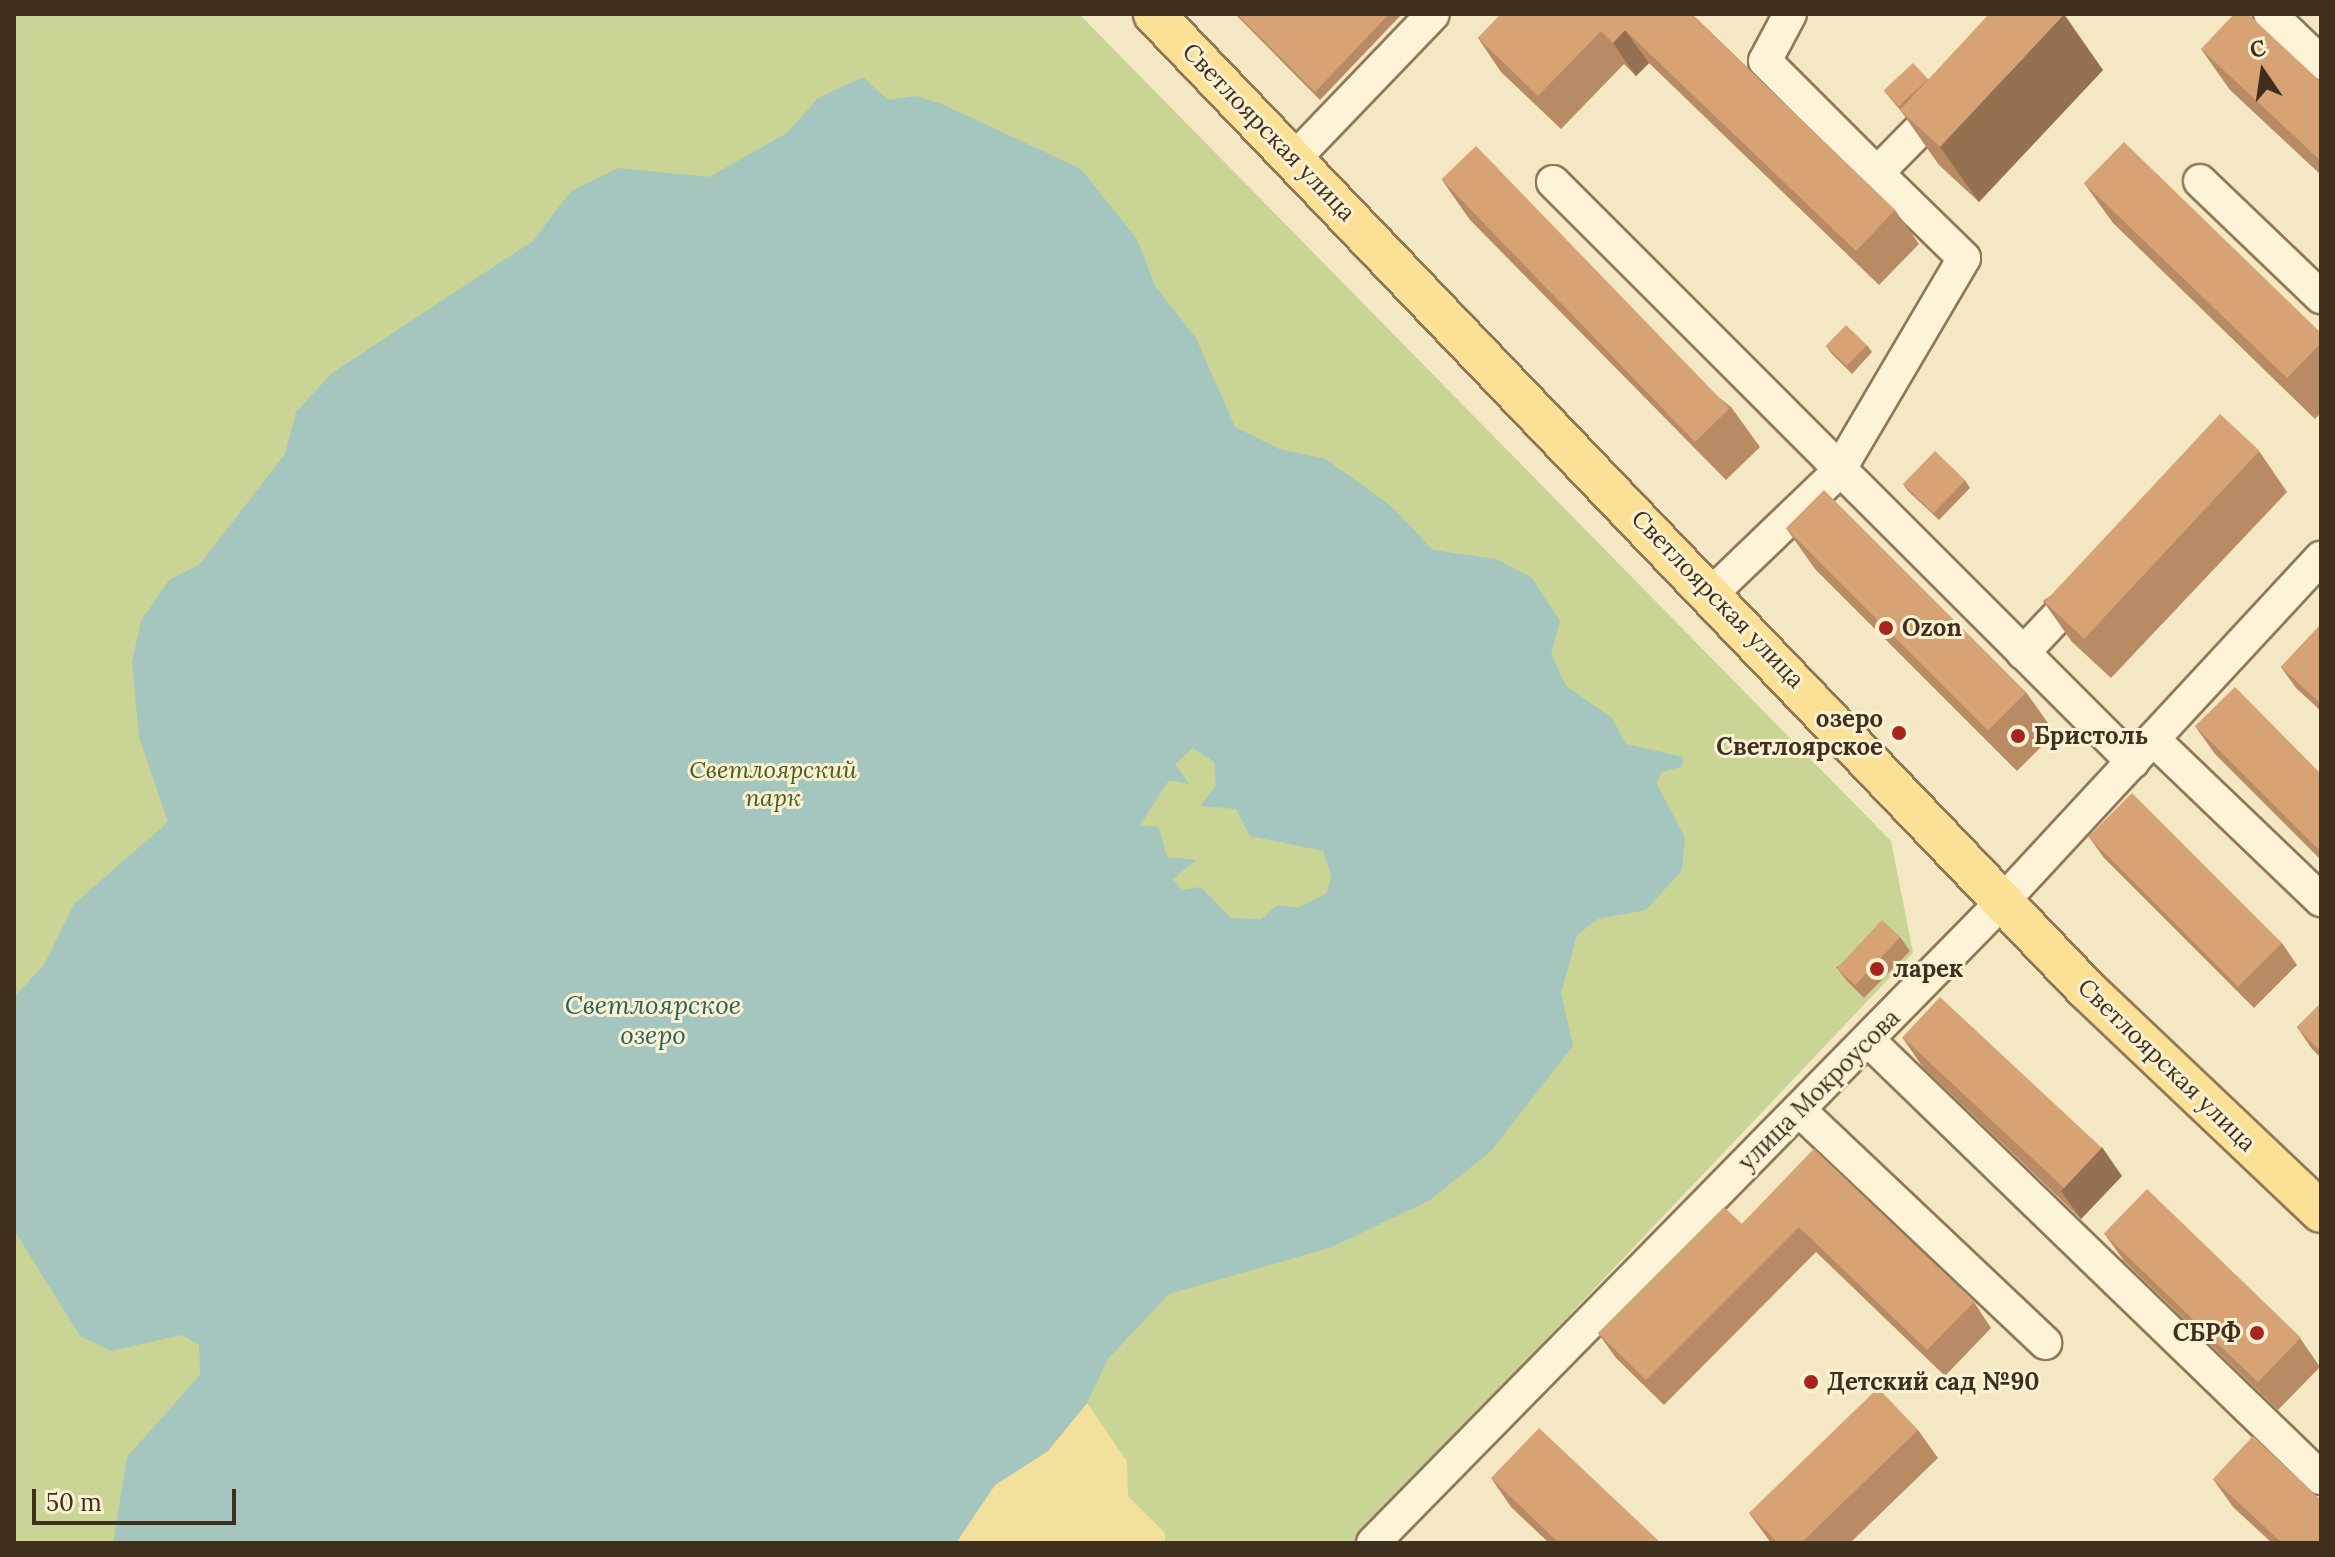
<!DOCTYPE html>
<meta charset="utf-8">
<style>
body{margin:0}
#map{position:relative;width:2335px;height:1557px;overflow:hidden;background:#f4e7c3;font-family:Lora,serif}
div>[style]{position:absolute}
.green>*{inset:0;background:#c9d495}
.sand>*{inset:0;background:#f3e09d}
.water>*{inset:0;background:#a5c6be}
.roads{filter:drop-shadow(2px 0 #917857) drop-shadow(-2px 0 #917857) drop-shadow(0 2px #917857) drop-shadow(0 -2px #917857)}
.minor>*{height:32px;margin:-16px;padding:0 16px;transform-origin:16px;border-radius:16px;background:#fdf4d7}
.major>*{height:40px;margin:-20px;padding:0 20px;transform-origin:20px;border-radius:20px;background:#fbe196}
.wall>*{inset:0;background:#b98b64}
.shaded-wall>*{inset:0;background:#967151}
.building>*{inset:0;background:#d7a274;transform-origin:0 0}
.dots>*{width:22px;height:22px;translate:-50% -50%;box-sizing:border-box;border:4px solid #faf1d3;border-radius:50%}
span{translate:-50% -50%;white-space:nowrap;text-align:center;line-height:1.15;-webkit-text-stroke:6px #faf1d3;paint-order:stroke}
.street-label{font-size:24px;color:#3f2f1d}
.poi-label{font-size:24px;color:#3f2f1d;font-weight:700}
.left{translate:0 -50%;text-align:left}
.right{translate:-100% -50%;text-align:right}
.park-label{font-size:24px;color:#4b5e20;font-style:italic}
.water-label{font-size:26px;color:#2a6060;font-style:italic}
.frame{position:absolute;inset:0;border:16px solid #3f2f1d;pointer-events:none}
.north{position:absolute;left:2223px;top:32px;width:80px;height:80px;-webkit-text-stroke:6px #faf1d3;paint-order:stroke;rotate:347deg;font-size:22px;font-weight:700;line-height:32px;text-align:center;color:#3f2f1d}
.north::after{content:'';display:block;margin:auto;width:28px;height:36px;background:#3f2f1d;clip-path:polygon(50% 0,100% 100%,50% 72%,0 100%)}
.scale{position:absolute;left:32px;top:1489px;width:204px;height:36px;box-sizing:border-box;border:4px solid #3f2f1d;border-top:0;padding-left:10px;font-size:24px;line-height:28px;white-space:nowrap;color:#3f2f1d;-webkit-text-stroke:6px #faf1d3;paint-order:stroke}
</style>
<div id="map">
<div class="green">
<div style="clip-path:polygon(14px 14px,1079px 14px,1891px 841px,1913px 953px,1353px 1543px,14px 1543px)"></div>
</div>
<div class="sand">
<div style="clip-path:polygon(1087px 1403px,1127px 1461px,1128px 1496px,1165px 1533px,1165px 1543px,956px 1543px,995px 1485px,1048px 1451px)"></div>
</div>
<div class="water">
<div style="clip-path:polygon(evenodd,863px 77px,888px 100px,916px 96px,942px 104px,1081px 169px,1137px 239px,1155px 286px,1196px 338px,1235px 427px,1279px 449px,1326px 459px,1391px 506px,1433px 550px,1496px 559px,1531px 577px,1560px 621px,1551px 654px,1566px 686px,1612px 718px,1626px 744px,1683px 757px,1682px 767px,1661px 772px,1657px 784px,1685px 838px,1682px 870px,1646px 910px,1598px 919px,1577px 935px,1561px 993px,1573px 1046px,1491px 1151px,1430px 1200px,1332px 1247px,1169px 1294px,1108px 1359px,1087px 1403px,1048px 1451px,995px 1485px,956px 1543px,113px 1543px,127px 1457px,200px 1375px,199px 1345px,182px 1335px,111px 1351px,80px 1336px,14px 1230px,14px 997px,44px 965px,74px 904px,168px 822px,139px 737px,132px 662px,141px 621px,169px 580px,200px 564px,285px 454px,296px 412px,332px 373px,533px 241px,571px 191px,618px 168px,709px 177px,787px 133px,818px 98px,863px 77px,1193px 748px,1214px 762px,1216px 785px,1201px 806px,1236px 809px,1250px 836px,1323px 851px,1331px 875px,1327px 893px,1297px 908px,1278px 905px,1261px 919px,1231px 918px,1201px 887px,1182px 890px,1173px 879px,1196px 860px,1167px 857px,1159px 827px,1140px 825px,1169px 780px,1189px 784px,1175px 764px,1193px 748px)"></div>
</div>
<div class="roads">
<div class="minor">
<div style="left:1790px;top:14px;width:53px;rotate:118deg"></div>
<div style="left:1765px;top:61px;width:158px;rotate:45deg"></div>
<div style="left:1877px;top:173px;width:100px;rotate:-45.4deg"></div>
<div style="left:2270px;top:14px;width:71px;rotate:43.9deg"></div>
<div style="left:1295px;top:158px;width:199px;rotate:-46.2deg"></div>
<div style="left:2200px;top:181px;width:168px;rotate:43.8deg"></div>
<div style="left:1553px;top:182px;width:820px;rotate:45deg"></div>
<div style="left:1712px;top:593px;width:175px;rotate:-43.8deg"></div>
<div style="left:1838px;top:472px;width:248px;rotate:-59.5deg"></div>
<div style="left:1964px;top:258px;width:122px;rotate:-135.7deg"></div>
<div style="left:2023px;top:653px;width:89px;rotate:-46.8deg"></div>
<div style="left:2153px;top:739px;width:233px;rotate:43.8deg"></div>
<div style="left:1868px;top:1040px;width:630px;rotate:44.04deg"></div>
<div style="left:1799px;top:1110px;width:339px;rotate:43.4deg"></div>
<div style="left:1373px;top:1543px;width:899px;rotate:-45.54deg"></div>
<div style="left:2003px;top:901px;width:468px;rotate:-47.2deg"></div>
</div>
<div class="major">
<div style="left:1154px;top:14px;width:1347px;rotate:46.29deg"></div>
<div style="left:2085px;top:988px;width:325px;rotate:43.5deg"></div>
</div>
</div>
<div class="wall">
<div style="clip-path:polygon(1235px 14px,1402px 14px,1320px 100px)"></div>
<div style="clip-path:polygon(1501px 14px,1696px 14px,1694px 16px,1895px 210px,1919px 244px,1879px 285px,1649px 63px,1636px 76px,1624px 64px,1561px 129px,1501px 72px,1478px 38px)"></div>
<div style="clip-path:polygon(2201px 49px,2321px 82px,2321px 175px,2230px 90px)"></div>
<div style="clip-path:polygon(2103px 70px,1979px 202px,1939px 165px,1901px 111px,1884px 91px,1928px 79px)"></div>
<div style="clip-path:polygon(1442px 180px,1731px 407px,1760px 447px,1726px 480px,1470px 220px)"></div>
<div style="clip-path:polygon(2084px 183px,2321px 333px,2321px 413px,2315px 419px,2113px 223px)"></div>
<div style="clip-path:polygon(1867px 345px,1872px 352px,1852px 374px,1831px 353px,1826px 346px)"></div>
<div style="clip-path:polygon(2259px 451px,2287px 492px,2111px 678px,2072px 642px,2043px 601px)"></div>
<div style="clip-path:polygon(1965px 480px,1970px 488px,1939px 520px,1908px 491px,1903px 484px)"></div>
<div style="clip-path:polygon(1786px 528px,2026px 692px,2055px 733px,2017px 771px,1815px 569px)"></div>
<div style="clip-path:polygon(2321px 624px,2321px 711px,2296px 688px,2281px 667px)"></div>
<div style="clip-path:polygon(2195px 726px,2321px 774px,2321px 860px,2215px 754px)"></div>
<div style="clip-path:polygon(2089px 837px,2282px 943px,2297px 965px,2254px 1008px,2104px 858px)"></div>
<div style="clip-path:polygon(1900px 937px,1910px 951px,1864px 998px,1847px 981px,1836px 967px)"></div>
<div style="clip-path:polygon(2321px 1003px,2321px 1058px,2312px 1049px,2297px 1027px)"></div>
<div style="clip-path:polygon(1902px 1037px,2122px 1176px,2081px 1219px,1922px 1066px)"></div>
<div style="clip-path:polygon(1814px 1149px,1974px 1302px,1991px 1328px,1945px 1376px,1816px 1252px,1664px 1405px,1616px 1358px,1598px 1333px,1742px 1224px)"></div>
<div style="clip-path:polygon(2104px 1233px,2300px 1338px,2320px 1367px,2278px 1410px,2124px 1261px)"></div>
<div style="clip-path:polygon(1918px 1430px,1938px 1458px,1850px 1543px,1771px 1543px,1749px 1513px)"></div>
<div style="clip-path:polygon(1491px 1478px,1661px 1543px,1549px 1543px,1511px 1507px)"></div>
<div style="clip-path:polygon(2213px 1479px,2321px 1543px,2272px 1543px,2233px 1507px)"></div>
</div>
<div class="shaded-wall">
<div style="clip-path:polygon(2064px 14px,2103px 70px,1979px 202px,1940px 147px)"></div>
<div style="clip-path:polygon(1625px 30px,1649px 63px,1636px 76px,1613px 43px)"></div>
<div style="clip-path:polygon(2102px 1147px,2122px 1176px,2081px 1219px,2061px 1191px)"></div>
</div>
<div class="building">
<div style="clip-path:polygon(1237px 14px,1389px 14px,1315px 92px)"></div>
<div style="clip-path:polygon(1501px 14px,1691px 14px,1895px 210px,1856px 251px,1625px 30px,1613px 43px,1601px 31px,1538px 96px,1478px 38px)"></div>
<div style="clip-path:polygon(1989px 14px,2064px 14px,1940px 147px,1900px 110px)"></div>
<div style="clip-path:polygon(2234px 14px,2248px 14px,2321px 82px,2321px 161px,2201px 49px)"></div>
<div style="left:1913px;top:63px;width:22px;height:40px;rotate:47deg"></div>
<div style="clip-path:polygon(2124px 142px,2321px 333px,2321px 343px,2287px 378px,2084px 183px)"></div>
<div style="left:1476px;top:146px;width:365px;height:48px;rotate:46deg"></div>
<div style="left:1846px;top:325px;width:29px;height:29px;rotate:44deg"></div>
<div style="left:2220px;top:414px;width:54px;height:257px;rotate:43deg"></div>
<div style="left:1935px;top:451px;width:42px;height:46px;rotate:44deg"></div>
<div style="left:1824px;top:490px;width:286px;height:54px;rotate:45deg"></div>
<div style="clip-path:polygon(2321px 624px,2321px 704px,2281px 667px)"></div>
<div style="clip-path:polygon(2235px 687px,2321px 774px,2321px 852px,2195px 726px)"></div>
<div style="left:2132px;top:793px;width:212px;height:62px;rotate:45deg"></div>
<div style="left:1882px;top:920px;width:25px;height:66px;rotate:43deg"></div>
<div style="left:1940px;top:997px;width:221px;height:55px;rotate:43deg"></div>
<div style="clip-path:polygon(2321px 1003px,2321px 1052px,2297px 1027px)"></div>
<div style="clip-path:polygon(1814px 1149px,1974px 1302px,1927px 1350px,1799px 1227px,1646px 1380px,1598px 1333px,1724px 1207px,1742px 1224px)"></div>
<div style="left:2147px;top:1189px;width:214px;height:62px;rotate:44deg"></div>
<div style="clip-path:polygon(1878px 1388px,1918px 1430px,1801px 1543px,1778px 1543px,1749px 1513px)"></div>
<div style="clip-path:polygon(1539px 1428px,1661px 1543px,1559px 1543px,1491px 1478px)"></div>
<div style="clip-path:polygon(2253px 1436px,2321px 1500px,2321px 1543px,2282px 1543px,2213px 1479px)"></div>
</div>
<div class="dots">
<div style="left:1886px;top:628px;background:#a8241e"></div>
<div style="left:1899px;top:733px;background:#a8241e"></div>
<div style="left:2018px;top:736px;background:#a8241e"></div>
<div style="left:1877px;top:969px;background:#a8241e"></div>
<div style="left:2257px;top:1333px;background:#a8241e"></div>
<div style="left:1811px;top:1382px;background:#a8241e"></div>
</div>
<div class="street-label">
<span style="left:1269px;top:132px;rotate:46deg">Светлоярская улица</span>
<span style="left:1718px;top:599px;rotate:46deg">Светлоярская улица</span>
<span style="left:2167px;top:1065px;rotate:44deg">Светлоярская улица</span>
<span style="left:1819px;top:1090px;rotate:-45deg">улица Мокроусова</span>
</div>
<div class="poi-label">
<span class="left" style="left:1902px;top:628px">Ozon</span>
<span class="right" style="left:1883px;top:733px">озеро<br>Светлоярское</span>
<span class="left" style="left:2034px;top:736px">Бристоль</span>
<span class="left" style="left:1893px;top:969px">ларек</span>
<span class="right" style="left:2241px;top:1333px">СБРФ</span>
<span class="left" style="left:1827px;top:1382px">Детский сад №90</span>
</div>
<div class="park-label">
<span style="left:773px;top:784px">Светлоярский<br>парк</span>
</div>
<div class="water-label">
<span style="left:653px;top:1020px">Светлоярское<br>озеро</span>
</div>
<div class="frame"></div>
<div class="north">С</div>
<div class="scale">50 m</div>
</div>
